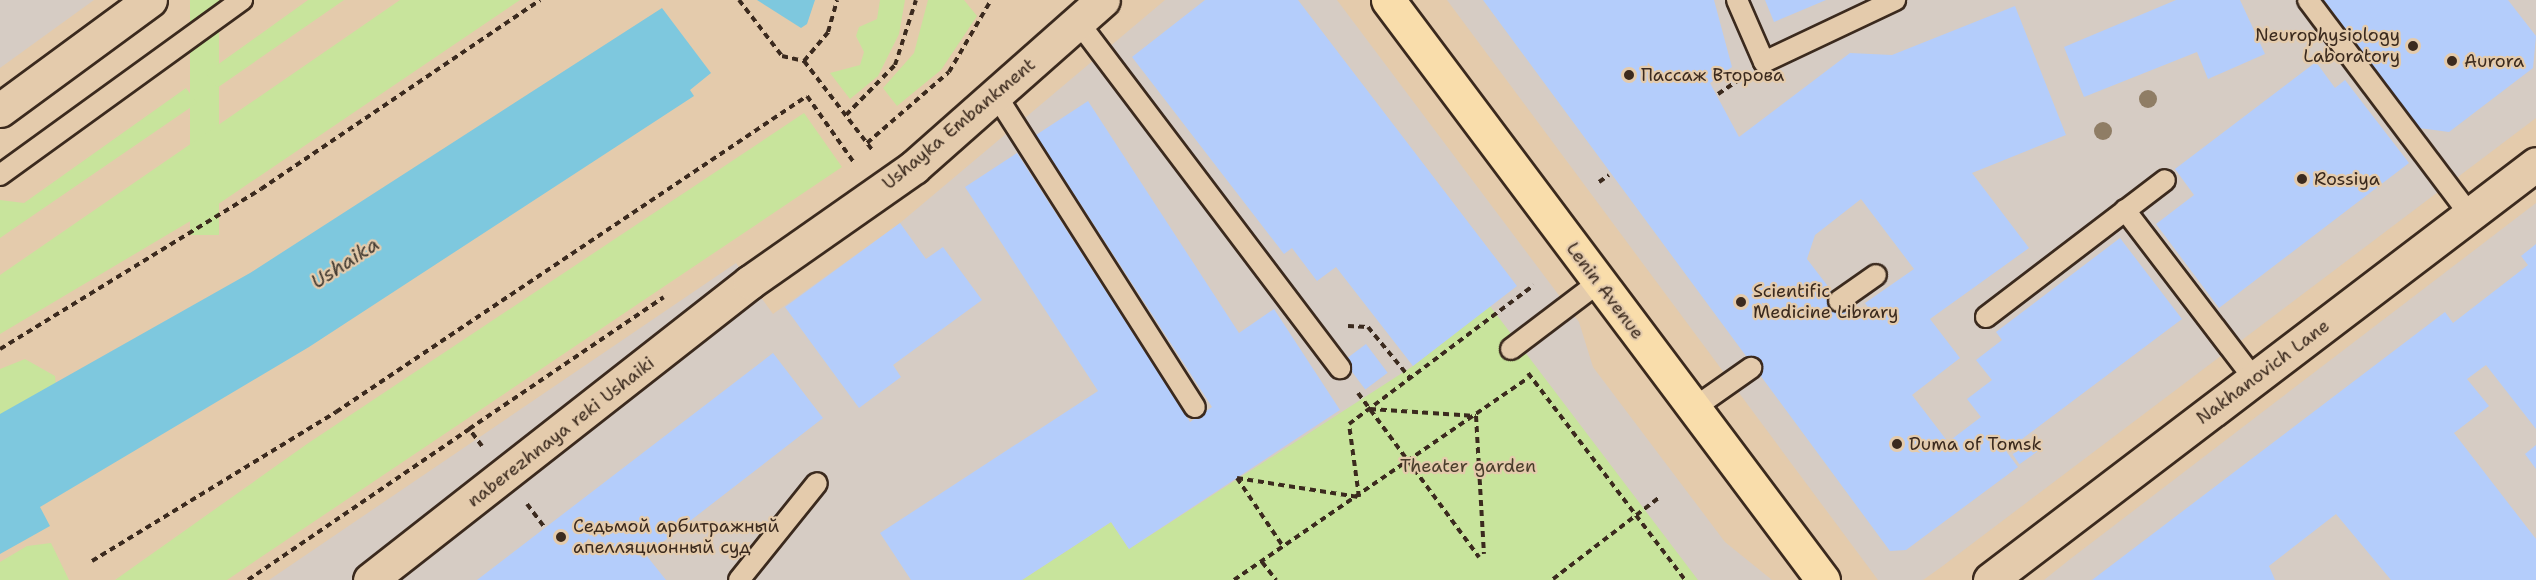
<!DOCTYPE html>
<meta charset="utf-8">
<style>
body{margin:0}
#map{position:relative;width:2536px;height:580px;overflow:hidden;background:#e4cbac;font-family:"Shantell Sans",sans-serif}
div>[style]{position:absolute}
.built>*{inset:0;background:#d6ccc4}
.green>*{inset:0;background:#c8e49c;transform-origin:0 0}
.water>*{inset:0;background:#7ec8de}
.building>*{inset:0;background:#b4cdfb;transform-origin:0 0}
.path>*{height:4px;margin-top:-2px;transform-origin:0;background:repeating-linear-gradient(90deg,#3b2a1e 0 6px,transparent 0 10.5px)}
.roads{filter:drop-shadow(2px 0 #3b2a1e) drop-shadow(-2px 0 #3b2a1e) drop-shadow(0 2px #3b2a1e) drop-shadow(0 -2px #3b2a1e)}
.service>*{height:20px;margin:-10px;padding:0 10px;transform-origin:10px;border-radius:10px;background:#e4cbac}
.minor>*{height:33px;margin:-16.5px;padding:0 16.5px;transform-origin:16.5px;border-radius:16.5px;background:#e4cbac}
.primary>*{height:33px;margin:-16.5px;padding:0 16.5px;transform-origin:16.5px;border-radius:16.5px;background:#f9ddab}
.trees>*{width:18px;height:18px;margin:-9px;border-radius:50%;background:#8f7d65}
.dots>*{width:16px;height:16px;translate:-50% -50%;box-sizing:border-box;border:3px solid #e4cbac;border-radius:50%}
span{translate:-50% -50%;white-space:nowrap;text-align:center;line-height:1.15;-webkit-text-stroke:4.5px #e4cbac;paint-order:stroke}
.poi-label{font-size:18px;color:#3b2a1e}
.right{translate:-100% -50%;text-align:right}
.left{translate:0 -50%;text-align:left}
.street-label{font-size:18px;color:#3b2a1e}
.park-label{font-size:18px;color:#493d2b}
.water-label{font-size:20px;color:#423a31;font-style:italic}
</style>
<div id="map">
<div class="built">
<div style="clip-path:polygon(0 0,94px 0,0 68px)"></div>
<div style="clip-path:polygon(1165px 0,1337px 0,1579px 322px,1593px 367px,1725px 542px,1772px 580px,269px 580px,736px 263px,773px 314px,900px 223px)"></div>
<div style="clip-path:polygon(1447px 0,2536px 0,2536px 118px,1940px 568px,1923px 580px,1878px 580px)"></div>
<div style="clip-path:polygon(2536px 203px,2536px 580px,2044px 580px,2069px 560px)"></div>
</div>
<div class="green">
<div style="left:190px;top:0;width:29px;height:235px"></div>
<div style="clip-path:polygon(308px 0,344px 0,217px 88px,206px 73px)"></div>
<div style="clip-path:polygon(400px 0,520px 0,214px 207px,0 334px,0 275px)"></div>
<div style="clip-path:polygon(880px 0,905px 0,899px 34px,878px 76px,850px 99px,830px 73px,860px 65px,864px 52px,856px 36px,859px 27px,877px 19px)"></div>
<div style="clip-path:polygon(928px 0,964px 0,977px 16px,941px 70px,897px 106px,883px 88px,914px 53px)"></div>
<div style="clip-path:polygon(186px 88px,197px 103px,0 238px,0 200px,24px 203px)"></div>
<div style="clip-path:polygon(804px 113px,842px 167px,227px 580px,115px 580px,307px 444px)"></div>
<div style="clip-path:polygon(1490px 306px,1698px 580px,1022px 580px,1111px 522px,1129px 549px,1413px 366px)"></div>
<div style="clip-path:polygon(25px 359px,55px 376px,59px 412px,0 454px,0 369px)"></div>
<div style="clip-path:polygon(51px 543px,69px 580px,0 580px,0 562px,27px 546px)"></div>
</div>
<div class="water">
<div style="clip-path:polygon(757px 0,815px 0,807px 24px,801px 28px)"></div>
<div style="clip-path:polygon(662px 8px,711px 73px,690px 90px,694px 96px,309px 347px,40px 507px,50px 526px,0 554px,0 414px,250px 273px)"></div>
</div>
<div class="building">
<div style="clip-path:polygon(1205px 0,1298px 0,1517px 286px,1413px 366px,1336px 267px,1317px 281px,1292px 248px,1284px 254px,1132px 57px)"></div>
<div style="clip-path:polygon(evenodd,1483px 0,1714px 0,1732px 67px,1710px 83px,1739px 137px,1850px 53px,1892px 55px,2015px 6px,2066px 135px,1972px 173px,2029px 248px,1930px 319px,1960px 358px,1912px 395px,1948px 442px,1981px 417px,1967px 399px,1992px 380px,1976px 360px,2002px 340px,1996px 332px,2120px 238px,2182px 319px,2006px 451px,2018px 467px,1906px 550px,1890px 551px,1483px 0,1861px 199px,1914px 269px,1865px 303px,1876px 318px,1853px 319px,1807px 259px,1815px 235px,1861px 199px)"></div>
<div style="clip-path:polygon(1765px 0,1826px 0,1774px 22px)"></div>
<div style="clip-path:polygon(2176px 0,2240px 0,2265px 54px,2208px 79px,2197px 52px,2084px 97px,2064px 47px)"></div>
<div style="clip-path:polygon(2324px 0,2508px 0,2536px 36px,2533px 68px,2449px 132px,2419px 128px)"></div>
<div style="clip-path:polygon(2316px 62px,2335px 88px,2345px 80px,2409px 163px,2219px 308px,2156px 224px,2194px 195px,2175px 169px)"></div>
<div style="clip-path:polygon(1088px 101px,1239px 333px,1274px 309px,1340px 410px,1129px 549px,1111px 522px,1022px 580px,911px 580px,880px 533px,1098px 391px,965px 187px,1017px 153px,1190px 422px,1212px 407px,1036px 135px)"></div>
<div style="clip-path:polygon(900px 223px,926px 259px,943px 247px,982px 300px,893px 365px,901px 377px,859px 408px,785px 307px)"></div>
<div style="clip-path:polygon(2536px 244px,2536px 429px,2486px 365px,2467px 379px,2489px 406px,2454px 433px,2536px 539px,2536px 580px,2391px 580px,2336px 514px,2269px 566px,2275px 580px,2092px 580px,2445px 312px,2453px 323px,2528px 265px,2521px 256px)"></div>
<div style="left:1366px;top:344px;width:36px;height:28px;rotate:53deg"></div>
<div style="clip-path:polygon(773px 353px,823px 418px,646px 555px,666px 580px,477px 580px)"></div>
<div style="left:2033px;top:440px;width:12px;height:25px;rotate:55deg"></div>
<div style="clip-path:polygon(2536px 445px,2536px 469px,2525px 454px)"></div>
</div>
<div class="path">
<div style="left:739px;top:0;width:71px;rotate:52.5deg"></div>
<div style="left:782px;top:56px;width:23px;rotate:13deg"></div>
<div style="left:804px;top:61px;width:113px;rotate:52.5deg"></div>
<div style="left:804px;top:61px;width:38px;rotate:-50deg"></div>
<div style="left:828px;top:32px;width:33px;rotate:-74deg"></div>
<div style="left:1718px;top:94px;width:25px;rotate:-34deg"></div>
<div style="left:846px;top:115px;width:70px;rotate:-45.6deg"></div>
<div style="left:895px;top:65px;width:68px;rotate:-72.1deg"></div>
<div style="left:867px;top:143px;width:108px;rotate:-40.9deg"></div>
<div style="left:949px;top:72px;width:83px;rotate:-59.7deg"></div>
<div style="left:1599px;top:182px;width:12px;rotate:-35deg"></div>
<div style="left:1348px;top:326px;width:20px;rotate:3deg"></div>
<div style="left:1368px;top:327px;width:66px;rotate:50.5deg"></div>
<div style="left:0;top:349px;width:306px;rotate:-31.5deg"></div>
<div style="left:261px;top:189px;width:337px;rotate:-34.1deg"></div>
<div style="left:1528px;top:373px;width:260px;rotate:52.8deg"></div>
<div style="left:1358px;top:393px;width:204px;rotate:53.6deg"></div>
<div style="left:1370px;top:409px;width:106px;rotate:3.8deg"></div>
<div style="left:1476px;top:416px;width:138px;rotate:86.7deg"></div>
<div style="left:482px;top:446px;width:21px;rotate:-127deg"></div>
<div style="left:469px;top:429px;width:235px;rotate:-34.1deg"></div>
<div style="left:1237px;top:478px;width:123px;rotate:8.9deg"></div>
<div style="left:1359px;top:497px;width:74px;rotate:-97.8deg"></div>
<div style="left:1349px;top:424px;width:231px;rotate:-36.9deg"></div>
<div style="left:1237px;top:478px;width:84px;rotate:56.1deg"></div>
<div style="left:527px;top:504px;width:30px;rotate:53deg"></div>
<div style="left:92px;top:561px;width:286px;rotate:-31.4deg"></div>
<div style="left:336px;top:412px;width:567px;rotate:-33.86deg"></div>
<div style="left:807px;top:96px;width:83px;rotate:54.8deg"></div>
<div style="left:1262px;top:562px;width:23px;rotate:52deg"></div>
<div style="left:1553px;top:579px;width:136px;rotate:-37.5deg"></div>
<div style="left:248px;top:580px;width:268px;rotate:-34.3deg"></div>
<div style="left:1234px;top:580px;width:357px;rotate:-34.5deg"></div>
</div>
<div class="roads">
<div class="service">
<div style="left:1737px;top:0;width:68px;rotate:66.5deg"></div>
<div style="left:1764px;top:62px;width:145px;rotate:-25.3deg"></div>
<div style="left:2308px;top:0;width:269px;rotate:53deg"></div>
<div style="left:1079px;top:23px;width:433px;rotate:52.9deg"></div>
<div style="left:996px;top:95px;width:370px;rotate:57.5deg"></div>
<div style="left:0;top:175px;width:299px;rotate:-35.9deg"></div>
<div style="left:2125px;top:210px;width:213px;rotate:52.6deg"></div>
<div style="left:1839px;top:301px;width:45px;rotate:-35.1deg"></div>
<div style="left:1986px;top:317px;width:225px;rotate:-37.4deg"></div>
<div style="left:1511px;top:349px;width:109px;rotate:-37.2deg"></div>
<div style="left:1694px;top:408px;width:70px;rotate:-35.1deg"></div>
<div style="left:739px;top:580px;width:124px;rotate:-51.2deg"></div>
</div>
<div class="minor">
<div style="left:0;top:110px;width:186px;rotate:-36.3deg"></div>
<div style="left:370px;top:580px;width:483px;rotate:-38.1deg"></div>
<div style="left:750px;top:282px;width:200px;rotate:-35deg"></div>
<div style="left:914px;top:167px;width:252px;rotate:-41.5deg"></div>
<div style="left:1990px;top:580px;width:686px;rotate:-37.3deg"></div>
</div>
<div class="primary">
<div style="left:1388px;top:0;width:725px;rotate:53.13deg"></div>
</div>
</div>
<div class="trees">
<div style="left:2148px;top:99px"></div>
<div style="left:2103px;top:131px"></div>
</div>
<div class="dots">
<div style="left:2413px;top:46px;background:#3b2a1e"></div>
<div style="left:2452px;top:61px;background:#3b2a1e"></div>
<div style="left:1629px;top:75px;background:#3b2a1e"></div>
<div style="left:2302px;top:179px;background:#3b2a1e"></div>
<div style="left:1741px;top:302px;background:#3b2a1e"></div>
<div style="left:1897px;top:444px;background:#3b2a1e"></div>
<div style="left:561px;top:537px;background:#3b2a1e"></div>
</div>
<div class="poi-label">
<span class="right" style="left:2400px;top:46px">Neurophysiology<br>Laboratory</span>
<span class="left" style="left:2464px;top:61px">Aurora</span>
<span class="left" style="left:1641px;top:75px">Пассаж Второва</span>
<span class="left" style="left:2314px;top:179px">Rossiya</span>
<span class="left" style="left:1753px;top:302px">Scientific<br>Medicine Library</span>
<span class="left" style="left:1909px;top:444px">Duma of Tomsk</span>
<span class="left" style="left:573px;top:537px">Седьмой арбитражный<br>апелляционный суд</span>
</div>
<div class="street-label">
<span style="left:959px;top:124px;rotate:-40deg">Ushayka Embankment</span>
<span style="left:1605px;top:291px;rotate:53deg">Lenin Avenue</span>
<span style="left:2263px;top:372px;rotate:-37deg">Nakhanovich Lane</span>
<span style="left:561px;top:432px;rotate:-38deg">naberezhnaya reki Ushaiki</span>
</div>
<div class="park-label">
<span style="left:1468px;top:466px">Theater garden</span>
</div>
<div class="water-label">
<span style="left:345px;top:263px;rotate:-33deg">Ushaika</span>
</div>
</div>
